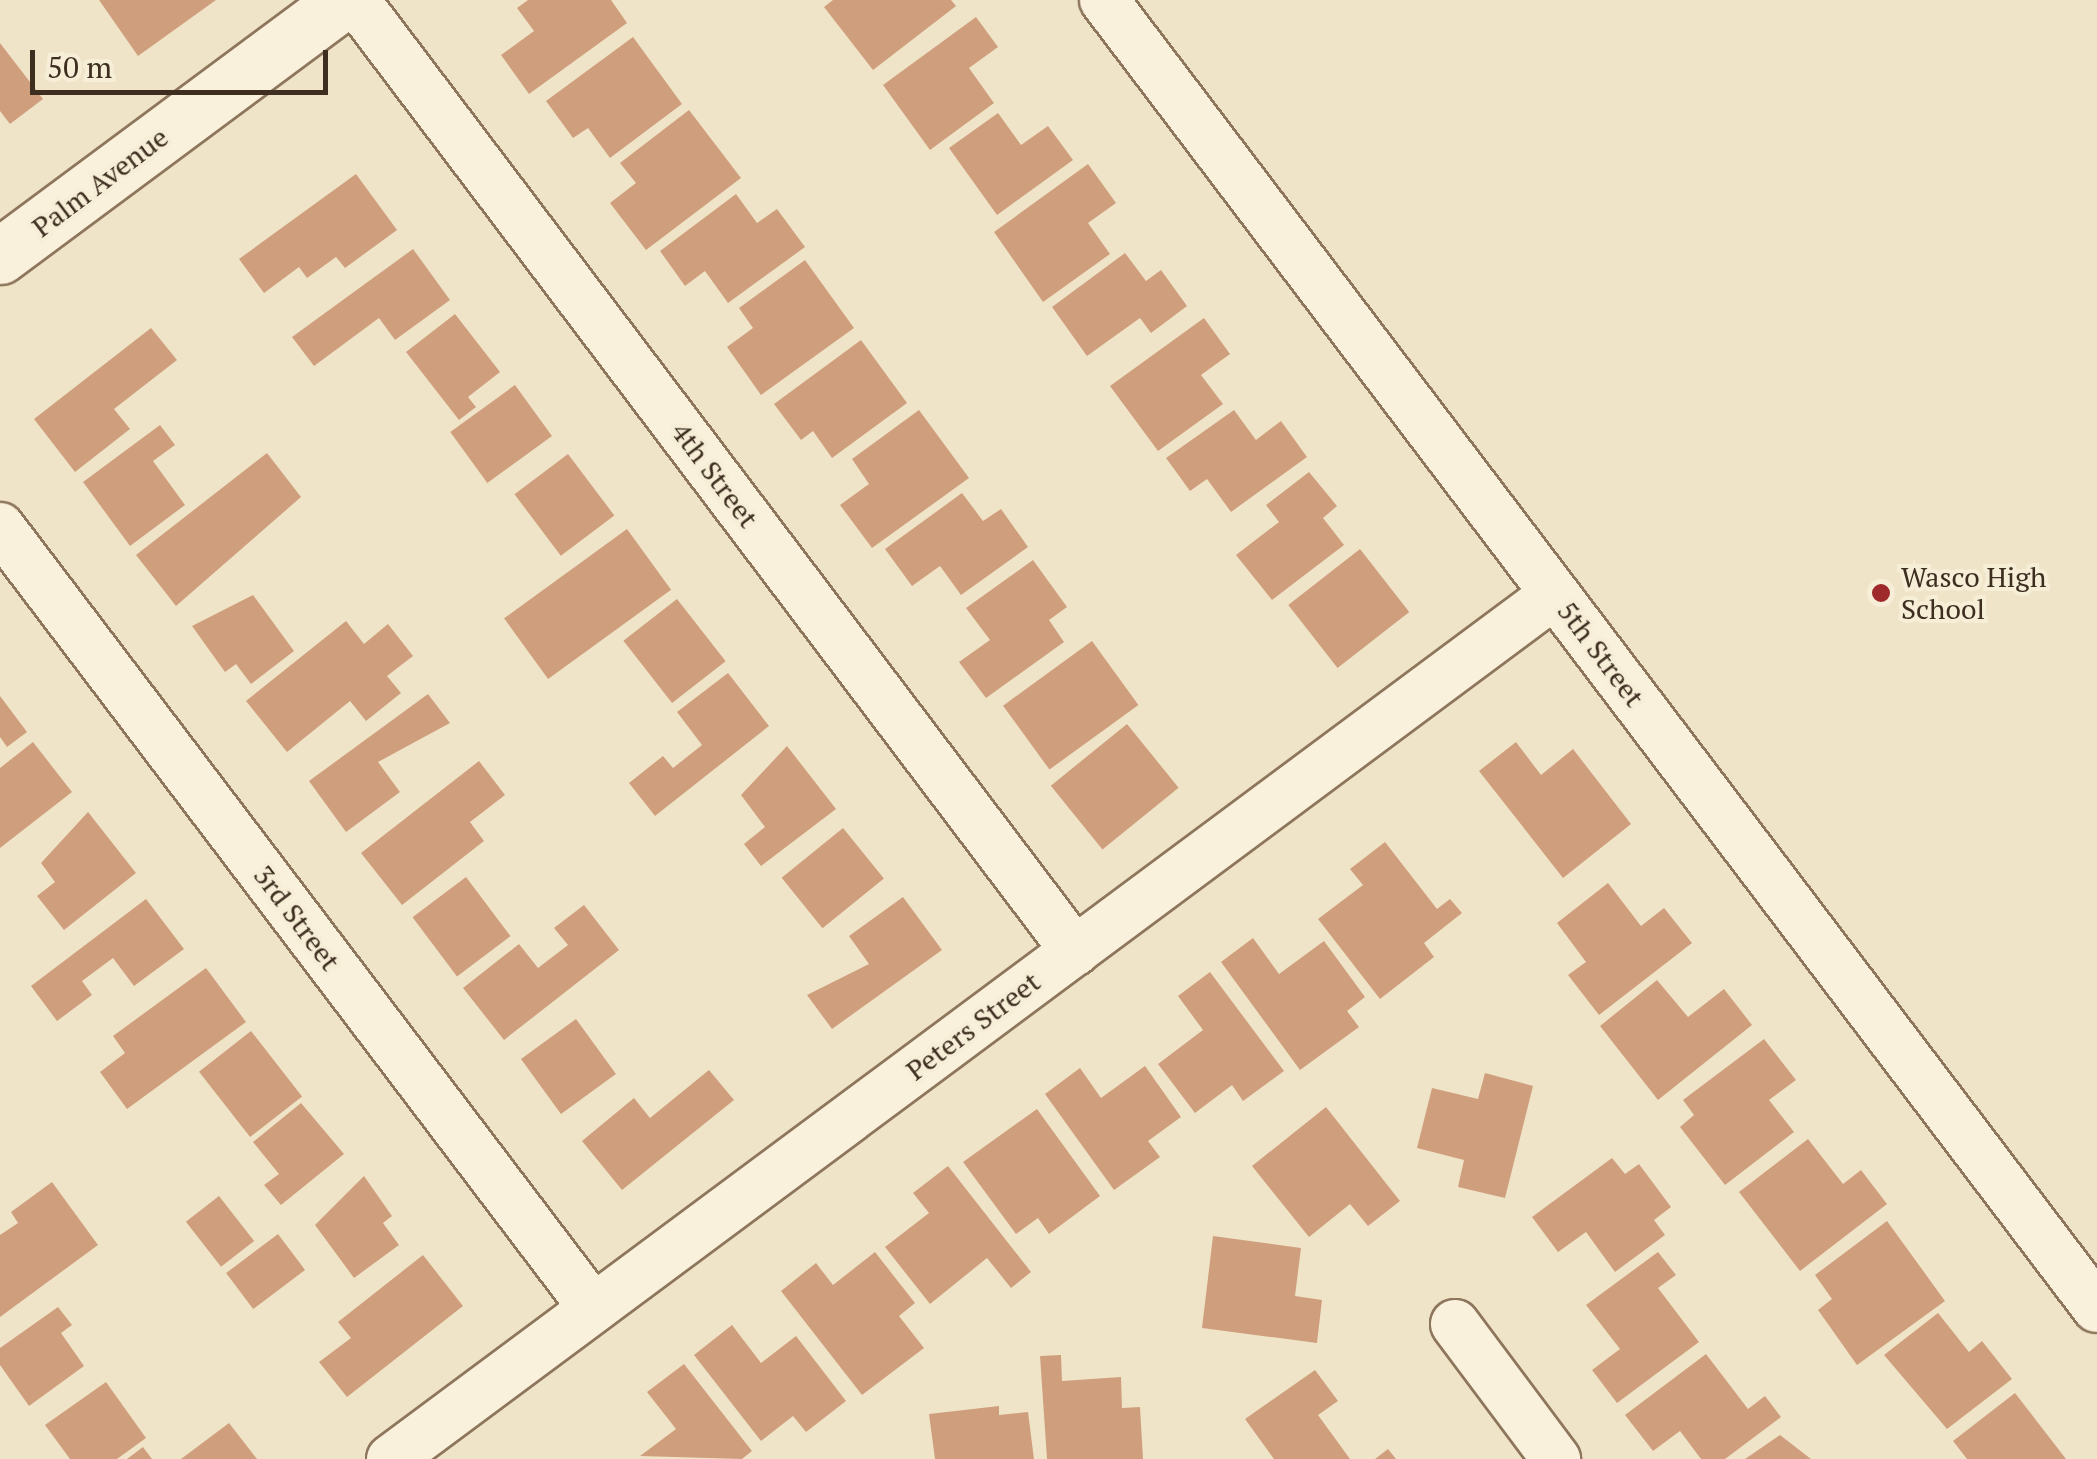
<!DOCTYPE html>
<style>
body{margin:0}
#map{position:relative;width:2097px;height:1459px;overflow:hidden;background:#f0e4c8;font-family:"PT Serif",serif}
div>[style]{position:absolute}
.building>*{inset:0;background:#cf9f7d;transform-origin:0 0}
.roads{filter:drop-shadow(2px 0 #8d765c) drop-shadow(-2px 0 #8d765c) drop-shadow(0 2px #8d765c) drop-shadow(0 -2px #8d765c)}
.street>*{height:48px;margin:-24px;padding:0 24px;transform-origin:24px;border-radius:24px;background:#faf1dc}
.secondary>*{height:55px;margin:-27.5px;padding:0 27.5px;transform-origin:27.5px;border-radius:27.5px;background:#faf1dc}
.dots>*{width:28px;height:28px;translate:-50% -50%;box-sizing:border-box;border:5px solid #f7eed8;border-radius:50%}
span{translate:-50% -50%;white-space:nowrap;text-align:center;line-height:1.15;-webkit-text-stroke:8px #f7eed8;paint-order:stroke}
.street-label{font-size:28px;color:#3d2e20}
.poi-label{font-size:28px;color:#3d2e20}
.left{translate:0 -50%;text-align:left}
.scale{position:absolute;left:30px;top:50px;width:298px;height:45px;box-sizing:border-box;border:5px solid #3d2e20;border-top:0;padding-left:12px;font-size:30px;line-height:35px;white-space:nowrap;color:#3d2e20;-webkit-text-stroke:8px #f7eed8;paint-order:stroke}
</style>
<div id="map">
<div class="building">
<div style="clip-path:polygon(99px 0,216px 0,138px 56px)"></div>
<div style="clip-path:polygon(528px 0,611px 0,627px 23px,529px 94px,501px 55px,534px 31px,517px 8px)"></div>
<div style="clip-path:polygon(833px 0,951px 0,956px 6px,873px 70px,824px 7px)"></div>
<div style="clip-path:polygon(976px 17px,998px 47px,969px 68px,994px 103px,930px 150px,883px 85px)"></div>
<div style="clip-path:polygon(633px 37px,682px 104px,610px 158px,588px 128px,573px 138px,546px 101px)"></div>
<div style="clip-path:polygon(0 43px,43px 99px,10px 124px,0 111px)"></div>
<div style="clip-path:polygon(689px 110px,741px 178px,646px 250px,610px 203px,636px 183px,620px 163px)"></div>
<div style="clip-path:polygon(998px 113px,1021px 145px,1048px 126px,1073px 160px,997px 215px,949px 148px)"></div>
<div style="clip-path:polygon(1088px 164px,1116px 203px,1088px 223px,1110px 254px,1043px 302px,994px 232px)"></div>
<div style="clip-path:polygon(356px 174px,397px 230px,345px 268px,336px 257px,307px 278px,299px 267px,264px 293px,239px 259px)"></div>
<div style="clip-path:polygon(736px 194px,757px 223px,777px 209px,805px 247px,728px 303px,705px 271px,685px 286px,660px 251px)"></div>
<div style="clip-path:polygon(413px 249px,450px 300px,395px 340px,379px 318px,314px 366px,292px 337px)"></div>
<div style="clip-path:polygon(1125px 253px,1146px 281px,1161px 270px,1187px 306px,1151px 333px,1140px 318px,1087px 356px,1052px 307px)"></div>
<div style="clip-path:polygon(805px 260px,854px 328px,761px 395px,727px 347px,753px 328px,739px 308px)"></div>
<div style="clip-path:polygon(455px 314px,500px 372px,468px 397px,476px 407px,459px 420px,406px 352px)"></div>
<div style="clip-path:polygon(1204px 318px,1230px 354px,1201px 375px,1223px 404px,1158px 451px,1110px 386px)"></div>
<div style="clip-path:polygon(151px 328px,177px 360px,114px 409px,130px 429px,75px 472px,34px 419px)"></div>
<div style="clip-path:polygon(861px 340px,907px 403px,832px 458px,813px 431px,801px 440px,774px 404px)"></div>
<div style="left:515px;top:385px;width:63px;height:80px;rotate:54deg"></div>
<div style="clip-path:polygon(919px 410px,969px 478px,872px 548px,840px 505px,869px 484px,852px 459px)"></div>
<div style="clip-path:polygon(1234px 410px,1256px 440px,1281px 421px,1307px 457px,1231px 512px,1207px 479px,1190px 491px,1166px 458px)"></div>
<div style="clip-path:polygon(160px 425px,175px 445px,153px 461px,185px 505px,130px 546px,83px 482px)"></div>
<div style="clip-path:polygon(267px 453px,301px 497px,176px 606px,136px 555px)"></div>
<div style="left:568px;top:454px;width:77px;height:67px;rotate:53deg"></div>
<div style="clip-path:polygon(1309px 472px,1337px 506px,1323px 518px,1344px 545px,1272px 600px,1236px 555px,1279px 522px,1266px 505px)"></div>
<div style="clip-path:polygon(962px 493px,983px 521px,1001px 509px,1028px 547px,961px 595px,940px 566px,912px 586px,885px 549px)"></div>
<div style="left:627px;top:529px;width:75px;height:152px;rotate:54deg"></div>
<div style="left:1360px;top:549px;width:80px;height:91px;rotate:52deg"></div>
<div style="clip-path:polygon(1033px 560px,1067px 607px,1049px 620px,1064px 642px,986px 698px,959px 662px,990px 640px,966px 608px)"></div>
<div style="clip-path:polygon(253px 595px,294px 651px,251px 684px,236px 664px,225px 672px,192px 626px)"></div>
<div style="left:677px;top:599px;width:79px;height:68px;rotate:52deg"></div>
<div style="clip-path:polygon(346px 621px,364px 644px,388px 624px,413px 656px,387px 676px,401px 693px,366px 721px,350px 701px,287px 752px,246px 701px)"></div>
<div style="left:1092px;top:641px;width:79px;height:110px;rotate:54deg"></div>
<div style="clip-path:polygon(728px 673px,769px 726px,655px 816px,629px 783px,663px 756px,673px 768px,702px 745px,677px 712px)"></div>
<div style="clip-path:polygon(428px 694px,450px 723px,378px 762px,400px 792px,346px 832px,309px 781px)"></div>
<div style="clip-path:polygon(0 696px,27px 732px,7px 747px,0 737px)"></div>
<div style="left:1127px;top:724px;width:82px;height:98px;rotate:51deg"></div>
<div style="clip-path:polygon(33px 742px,72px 792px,0 848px,0 768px)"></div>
<div style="clip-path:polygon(1516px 742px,1541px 775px,1573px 749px,1631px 824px,1563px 878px,1479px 771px)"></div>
<div style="clip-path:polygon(787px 746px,836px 809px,761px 866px,744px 844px,765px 827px,741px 795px)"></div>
<div style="clip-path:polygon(479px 761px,505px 795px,470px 822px,484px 841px,402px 905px,361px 853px)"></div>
<div style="clip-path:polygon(88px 812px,136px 873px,64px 930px,37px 896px,55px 882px,41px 863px)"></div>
<div style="left:843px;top:828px;width:65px;height:79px;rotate:51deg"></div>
<div style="clip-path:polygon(1385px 842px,1437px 909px,1450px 899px,1462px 913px,1424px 943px,1434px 957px,1380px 999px,1318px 919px,1363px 885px,1350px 869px)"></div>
<div style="left:466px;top:877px;width:74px;height:67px;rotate:53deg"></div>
<div style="clip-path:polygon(1608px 883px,1641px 926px,1664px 908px,1692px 943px,1599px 1015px,1568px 975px,1586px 962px,1557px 923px)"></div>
<div style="clip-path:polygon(903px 897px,942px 950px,832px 1029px,807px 995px,869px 964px,849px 936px)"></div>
<div style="clip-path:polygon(146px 899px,184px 949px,134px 986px,113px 958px,82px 981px,92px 995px,57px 1021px,31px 986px)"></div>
<div style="clip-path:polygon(584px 905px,619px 950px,504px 1040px,463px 988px,519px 944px,538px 968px,568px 945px,554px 928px)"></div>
<div style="clip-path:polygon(1253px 938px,1279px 974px,1324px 941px,1365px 997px,1347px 1011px,1359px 1027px,1300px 1070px,1221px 962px)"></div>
<div style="clip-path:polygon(206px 968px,246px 1022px,127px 1109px,100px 1072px,125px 1053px,113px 1036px)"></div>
<div style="clip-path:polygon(1210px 972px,1284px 1071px,1243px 1101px,1232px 1085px,1195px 1113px,1158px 1064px,1203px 1030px,1178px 996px)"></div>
<div style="clip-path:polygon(1657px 980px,1688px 1017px,1724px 989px,1752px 1025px,1658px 1100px,1600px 1026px)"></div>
<div style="left:576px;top:1019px;width:68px;height:68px;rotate:54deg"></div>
<div style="left:251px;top:1031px;width:83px;height:66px;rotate:52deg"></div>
<div style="clip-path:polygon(1764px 1039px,1796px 1080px,1769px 1100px,1794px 1132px,1725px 1185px,1680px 1127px,1694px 1115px,1683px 1100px)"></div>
<div style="clip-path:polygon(1145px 1066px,1181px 1117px,1148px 1141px,1160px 1157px,1114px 1190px,1045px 1094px,1080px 1068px,1101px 1098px)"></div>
<div style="clip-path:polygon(709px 1070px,734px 1100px,622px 1190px,582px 1141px,634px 1098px,650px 1118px)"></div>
<div style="clip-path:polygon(1485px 1073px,1533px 1086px,1505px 1198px,1458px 1187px,1464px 1160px,1417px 1148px,1432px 1088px,1478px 1099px)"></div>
<div style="clip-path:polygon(301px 1103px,344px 1154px,281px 1205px,264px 1185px,279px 1174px,253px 1142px)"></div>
<div style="clip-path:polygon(1326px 1107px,1400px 1201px,1368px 1226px,1350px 1204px,1309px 1237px,1252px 1166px)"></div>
<div style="clip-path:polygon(1037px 1109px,1100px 1196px,1049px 1234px,1038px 1218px,1016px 1234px,963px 1162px)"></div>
<div style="clip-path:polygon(1808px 1139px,1843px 1184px,1861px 1170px,1887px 1204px,1800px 1271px,1739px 1192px)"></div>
<div style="clip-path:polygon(1612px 1158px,1625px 1174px,1639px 1164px,1671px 1207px,1654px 1220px,1665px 1235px,1615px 1272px,1586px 1232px,1558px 1252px,1532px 1217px)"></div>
<div style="clip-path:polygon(948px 1166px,1031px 1272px,1011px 1288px,987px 1258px,930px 1304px,885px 1247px,929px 1213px,913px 1193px)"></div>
<div style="clip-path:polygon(364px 1176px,392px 1216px,383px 1223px,399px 1245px,354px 1278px,315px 1225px)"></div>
<div style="clip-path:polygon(52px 1182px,98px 1245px,0 1317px,0 1235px,18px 1223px,11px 1212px)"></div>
<div style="left:219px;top:1196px;width:57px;height:42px;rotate:52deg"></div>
<div style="clip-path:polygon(1887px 1221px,1945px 1301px,1857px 1365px,1818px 1310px,1832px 1299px,1815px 1275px)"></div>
<div style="left:278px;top:1234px;width:45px;height:65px;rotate:53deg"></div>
<div style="clip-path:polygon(1213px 1236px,1301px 1248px,1295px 1296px,1322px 1300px,1317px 1343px,1202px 1328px)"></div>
<div style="clip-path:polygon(875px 1252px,915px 1303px,899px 1316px,924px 1348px,862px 1395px,781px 1291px,816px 1263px,833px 1285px)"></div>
<div style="clip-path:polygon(1658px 1252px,1676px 1275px,1658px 1288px,1699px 1342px,1617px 1403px,1592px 1370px,1620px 1349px,1586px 1305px)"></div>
<div style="clip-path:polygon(423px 1255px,463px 1306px,347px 1397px,319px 1362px,351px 1338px,338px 1322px)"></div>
<div style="clip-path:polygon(58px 1307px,72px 1325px,61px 1333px,84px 1366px,29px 1406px,0 1365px,0 1348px)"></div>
<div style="clip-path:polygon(1938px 1313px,1969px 1352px,1982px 1341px,2012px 1379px,1947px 1429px,1884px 1355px)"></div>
<div style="clip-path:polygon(732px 1325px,761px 1363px,796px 1336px,846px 1401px,806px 1432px,793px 1416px,761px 1441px,694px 1355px)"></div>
<div style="clip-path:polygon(1706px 1354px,1748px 1409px,1765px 1396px,1781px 1417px,1725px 1459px,1701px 1459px,1680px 1431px,1653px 1451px,1625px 1415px)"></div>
<div style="clip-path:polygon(1061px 1355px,1062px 1381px,1121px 1377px,1122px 1408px,1140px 1407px,1143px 1459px,1047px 1459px,1040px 1356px)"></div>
<div style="clip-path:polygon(684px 1364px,752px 1451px,742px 1459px,640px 1456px,676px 1429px,647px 1392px)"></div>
<div style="clip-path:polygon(1315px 1370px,1338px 1401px,1318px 1415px,1350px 1459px,1274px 1459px,1245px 1419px)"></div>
<div style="clip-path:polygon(106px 1382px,146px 1438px,117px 1459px,70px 1459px,45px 1425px)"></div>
<div style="clip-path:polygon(2015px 1393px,2066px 1459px,1967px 1459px,1953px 1441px)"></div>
<div style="clip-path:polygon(999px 1406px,999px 1415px,1028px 1412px,1034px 1459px,935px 1459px,929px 1414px)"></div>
<div style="clip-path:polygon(229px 1423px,257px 1459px,181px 1459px)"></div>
<div style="clip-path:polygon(1780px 1435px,1811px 1459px,1745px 1459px)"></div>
<div style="clip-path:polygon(143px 1447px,152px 1459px,127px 1459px)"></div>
<div style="clip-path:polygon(1388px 1449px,1396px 1459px,1375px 1459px)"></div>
</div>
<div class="roads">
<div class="street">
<div style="left:355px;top:0;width:1193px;rotate:52.87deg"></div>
<div style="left:1104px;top:0;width:1642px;rotate:52.8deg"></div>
<div style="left:0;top:527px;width:981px;rotate:52.79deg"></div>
<div style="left:1455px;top:1324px;width:169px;rotate:53.2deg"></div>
<div style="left:391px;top:1459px;width:1450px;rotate:-36.62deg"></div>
</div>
<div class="secondary">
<div style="left:0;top:256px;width:430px;rotate:-36.6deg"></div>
</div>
</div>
<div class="dots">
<div style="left:1881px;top:593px;background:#9e2a2b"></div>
</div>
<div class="street-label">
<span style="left:100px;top:182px;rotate:-37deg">Palm Avenue</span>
<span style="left:715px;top:475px;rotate:53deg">4th Street</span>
<span style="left:1601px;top:654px;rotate:53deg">5th Street</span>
<span style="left:297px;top:918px;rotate:53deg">3rd Street</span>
<span style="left:973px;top:1026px;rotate:-37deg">Peters Street</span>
</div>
<div class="poi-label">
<span class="left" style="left:1901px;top:593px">Wasco High<br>School</span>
</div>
<div class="scale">50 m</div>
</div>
